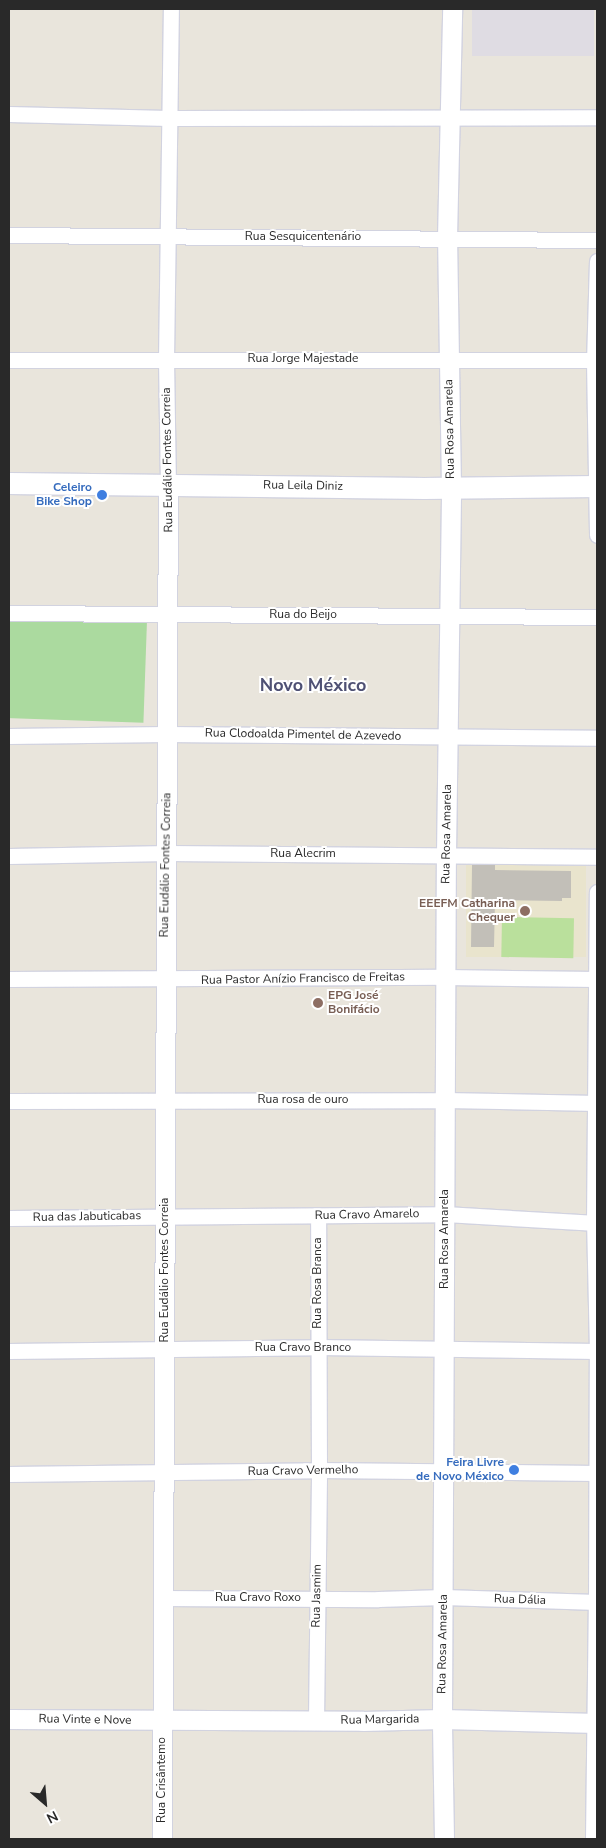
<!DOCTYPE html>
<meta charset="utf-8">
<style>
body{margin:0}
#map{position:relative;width:606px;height:1848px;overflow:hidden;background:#e9e5dc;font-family:"Nunito Sans",sans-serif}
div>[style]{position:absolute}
.industrial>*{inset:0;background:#dfdce3;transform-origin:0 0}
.education>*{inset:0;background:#e9e4cd;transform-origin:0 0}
.green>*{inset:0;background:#abda9f;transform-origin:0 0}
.pitch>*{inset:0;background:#bae09c;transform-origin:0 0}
.building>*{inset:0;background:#c2bfb8}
.roads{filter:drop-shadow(1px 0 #d2d3e0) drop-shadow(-1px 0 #d2d3e0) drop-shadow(0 1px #d2d3e0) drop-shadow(0 -1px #d2d3e0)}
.minor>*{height:15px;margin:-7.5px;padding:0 7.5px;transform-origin:7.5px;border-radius:7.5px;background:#fff}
.tertiary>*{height:19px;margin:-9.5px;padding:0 9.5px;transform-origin:9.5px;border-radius:9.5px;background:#fff}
.secondary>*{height:21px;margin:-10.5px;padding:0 10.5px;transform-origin:10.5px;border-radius:10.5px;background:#fff}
.dots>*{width:14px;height:14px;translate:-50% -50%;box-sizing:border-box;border:2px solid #fff;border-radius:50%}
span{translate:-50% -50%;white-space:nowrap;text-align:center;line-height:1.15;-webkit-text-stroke:4px #fff;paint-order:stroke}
.street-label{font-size:12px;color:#292929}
.shop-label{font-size:12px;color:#366cbe;font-weight:700}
.right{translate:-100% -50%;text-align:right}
.education-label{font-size:12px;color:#785e54;font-weight:700}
.left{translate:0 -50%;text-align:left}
.district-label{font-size:18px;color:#4f5174;font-weight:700}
.frame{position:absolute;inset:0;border:10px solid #292929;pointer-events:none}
.north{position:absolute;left:20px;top:1778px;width:50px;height:50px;-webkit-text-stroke:4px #fff;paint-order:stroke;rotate:153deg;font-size:14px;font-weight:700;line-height:20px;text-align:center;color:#292929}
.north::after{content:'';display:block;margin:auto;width:18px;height:22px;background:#292929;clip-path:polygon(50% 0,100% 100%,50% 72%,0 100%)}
</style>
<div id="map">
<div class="industrial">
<div style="left:472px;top:9px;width:122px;height:47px"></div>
</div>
<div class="education">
<div style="left:466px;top:863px;width:120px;height:94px"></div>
</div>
<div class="green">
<div style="left:9px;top:618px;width:138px;height:100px;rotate:2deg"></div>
</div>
<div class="pitch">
<div style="left:502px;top:917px;width:72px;height:40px;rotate:1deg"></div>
</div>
<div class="building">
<div style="clip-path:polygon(472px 865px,495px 865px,495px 870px,571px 871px,571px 898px,562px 898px,562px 901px,495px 900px,494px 947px,471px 947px)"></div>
</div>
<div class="roads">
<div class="minor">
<div style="left:9px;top:114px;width:159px;rotate:1.4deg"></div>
<div style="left:168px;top:118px;width:429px;rotate:-0.1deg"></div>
<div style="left:9px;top:235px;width:588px;rotate:0.49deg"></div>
<div style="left:597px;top:261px;width:100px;rotate:91.7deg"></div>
<div style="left:594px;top:361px;width:174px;rotate:89deg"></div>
<div style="left:9px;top:360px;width:588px"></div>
<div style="left:168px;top:486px;width:126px;rotate:-90.9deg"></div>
<div style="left:166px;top:360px;width:351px;rotate:-89.2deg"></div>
<div style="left:9px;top:613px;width:588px;rotate:0.39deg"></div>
<div style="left:9px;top:736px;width:157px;rotate:-0.7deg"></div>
<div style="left:166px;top:734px;width:431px;rotate:0.5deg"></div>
<div style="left:9px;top:856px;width:159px;rotate:-1.1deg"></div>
<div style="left:168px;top:853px;width:429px;rotate:0.5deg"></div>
<div style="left:9px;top:979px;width:437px;rotate:-0.3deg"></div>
<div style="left:446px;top:977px;width:151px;rotate:0.8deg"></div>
<div style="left:9px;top:1101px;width:436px;rotate:-0.1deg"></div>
<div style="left:445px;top:1100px;width:152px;rotate:1.1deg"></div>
<div style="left:9px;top:1218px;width:436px;rotate:-0.5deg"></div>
<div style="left:445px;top:1214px;width:152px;rotate:3.4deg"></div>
<div style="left:9px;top:1351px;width:309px;rotate:-0.7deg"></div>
<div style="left:318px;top:1347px;width:279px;rotate:0.8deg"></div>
<div style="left:9px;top:1474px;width:310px;rotate:-0.7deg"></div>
<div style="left:319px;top:1470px;width:278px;rotate:0.6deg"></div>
<div style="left:162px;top:1598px;width:216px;rotate:0.3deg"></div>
<div style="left:378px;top:1599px;width:66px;rotate:-1.7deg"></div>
<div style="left:444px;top:1597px;width:153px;rotate:1.9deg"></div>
<div style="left:316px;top:1721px;width:251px;rotate:-89.3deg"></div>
<div style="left:319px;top:1470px;width:254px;rotate:-90.2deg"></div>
<div style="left:593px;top:1839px;width:237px;rotate:-89.3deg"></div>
<div style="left:596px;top:1602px;width:251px;rotate:-89.8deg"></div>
<div style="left:597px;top:1351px;width:128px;rotate:-91.3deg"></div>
<div style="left:594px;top:1223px;width:331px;rotate:-89.5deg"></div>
</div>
<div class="tertiary">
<div style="left:9px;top:1719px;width:354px;rotate:0.3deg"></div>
<div style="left:363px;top:1721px;width:79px;rotate:-1.5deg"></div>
<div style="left:442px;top:1719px;width:155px;rotate:1.5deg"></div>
<div style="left:162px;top:1839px;width:1353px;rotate:-89.75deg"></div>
<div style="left:444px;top:1839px;width:120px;rotate:-91deg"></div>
<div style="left:442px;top:1719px;width:865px;rotate:-89.74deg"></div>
<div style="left:446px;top:854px;width:366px;rotate:-89.2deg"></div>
<div style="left:451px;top:488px;width:250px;rotate:-90.9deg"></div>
<div style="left:447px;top:238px;width:229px;rotate:-88.7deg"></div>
</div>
<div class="secondary">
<div style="left:9px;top:483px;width:415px;rotate:0.7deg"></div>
<div style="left:424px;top:488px;width:173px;rotate:-0.7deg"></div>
</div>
</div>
<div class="dots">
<div style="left:102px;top:495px;background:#3f7fe0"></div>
<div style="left:525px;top:911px;background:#8d6e63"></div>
<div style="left:318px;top:1003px;background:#8d6e63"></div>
<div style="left:514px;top:1470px;background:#3f7fe0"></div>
</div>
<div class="street-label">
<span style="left:303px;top:237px">Rua Sesquicentenário</span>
<span style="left:303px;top:359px">Rua Jorge Majestade</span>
<span style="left:450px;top:429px;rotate:-91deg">Rua Rosa Amarela</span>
<span style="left:168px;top:460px;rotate:-91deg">Rua Eudálio Fontes Correia</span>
<span style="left:303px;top:486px;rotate:1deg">Rua Leila Diniz</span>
<span style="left:303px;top:615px">Rua do Beijo</span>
<span style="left:303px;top:735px;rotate:1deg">Rua Clodoalda Pimentel de Azevedo</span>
<span style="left:447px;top:834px;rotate:-89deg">Rua Rosa Amarela</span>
<span style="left:303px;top:854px">Rua Alecrim</span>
<span style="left:166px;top:865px;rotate:-89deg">Rua Eudálio Fontes Correia</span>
<span style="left:303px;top:979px;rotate:-1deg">Rua Pastor Anízio Francisco de Freitas</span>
<span style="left:303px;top:1100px">Rua rosa de ouro</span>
<span style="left:367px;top:1215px;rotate:-1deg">Rua Cravo Amarelo</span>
<span style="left:87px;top:1217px;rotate:-1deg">Rua das Jabuticabas</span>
<span style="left:445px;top:1239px;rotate:-90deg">Rua Rosa Amarela</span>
<span style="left:165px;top:1270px;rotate:-90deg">Rua Eudálio Fontes Correia</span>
<span style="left:318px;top:1283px;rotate:-90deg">Rua Rosa Branca</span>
<span style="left:303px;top:1348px">Rua Cravo Branco</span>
<span style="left:303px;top:1471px;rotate:-1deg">Rua Cravo Vermelho</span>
<span style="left:317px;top:1596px;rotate:-89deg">Rua Jasmim</span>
<span style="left:258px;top:1598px">Rua Cravo Roxo</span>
<span style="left:520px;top:1600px;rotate:2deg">Rua Dália</span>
<span style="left:443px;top:1644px;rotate:-89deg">Rua Rosa Amarela</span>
<span style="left:85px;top:1720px;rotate:1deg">Rua Vinte e Nove</span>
<span style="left:380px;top:1720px;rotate:-1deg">Rua Margarida</span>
<span style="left:162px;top:1780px;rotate:-90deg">Rua Crisântemo</span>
</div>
<div class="shop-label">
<span class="right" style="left:92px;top:495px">Celeiro<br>Bike Shop</span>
<span class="right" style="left:504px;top:1470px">Feira Livre<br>de Novo México</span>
</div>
<div class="education-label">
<span class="right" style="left:515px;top:911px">EEEFM Catharina<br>Chequer</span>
<span class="left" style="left:328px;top:1003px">EPG José<br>Bonifácio</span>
</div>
<div class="district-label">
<span style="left:313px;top:685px">Novo México</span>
</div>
<div class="frame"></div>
<div class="north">N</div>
</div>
